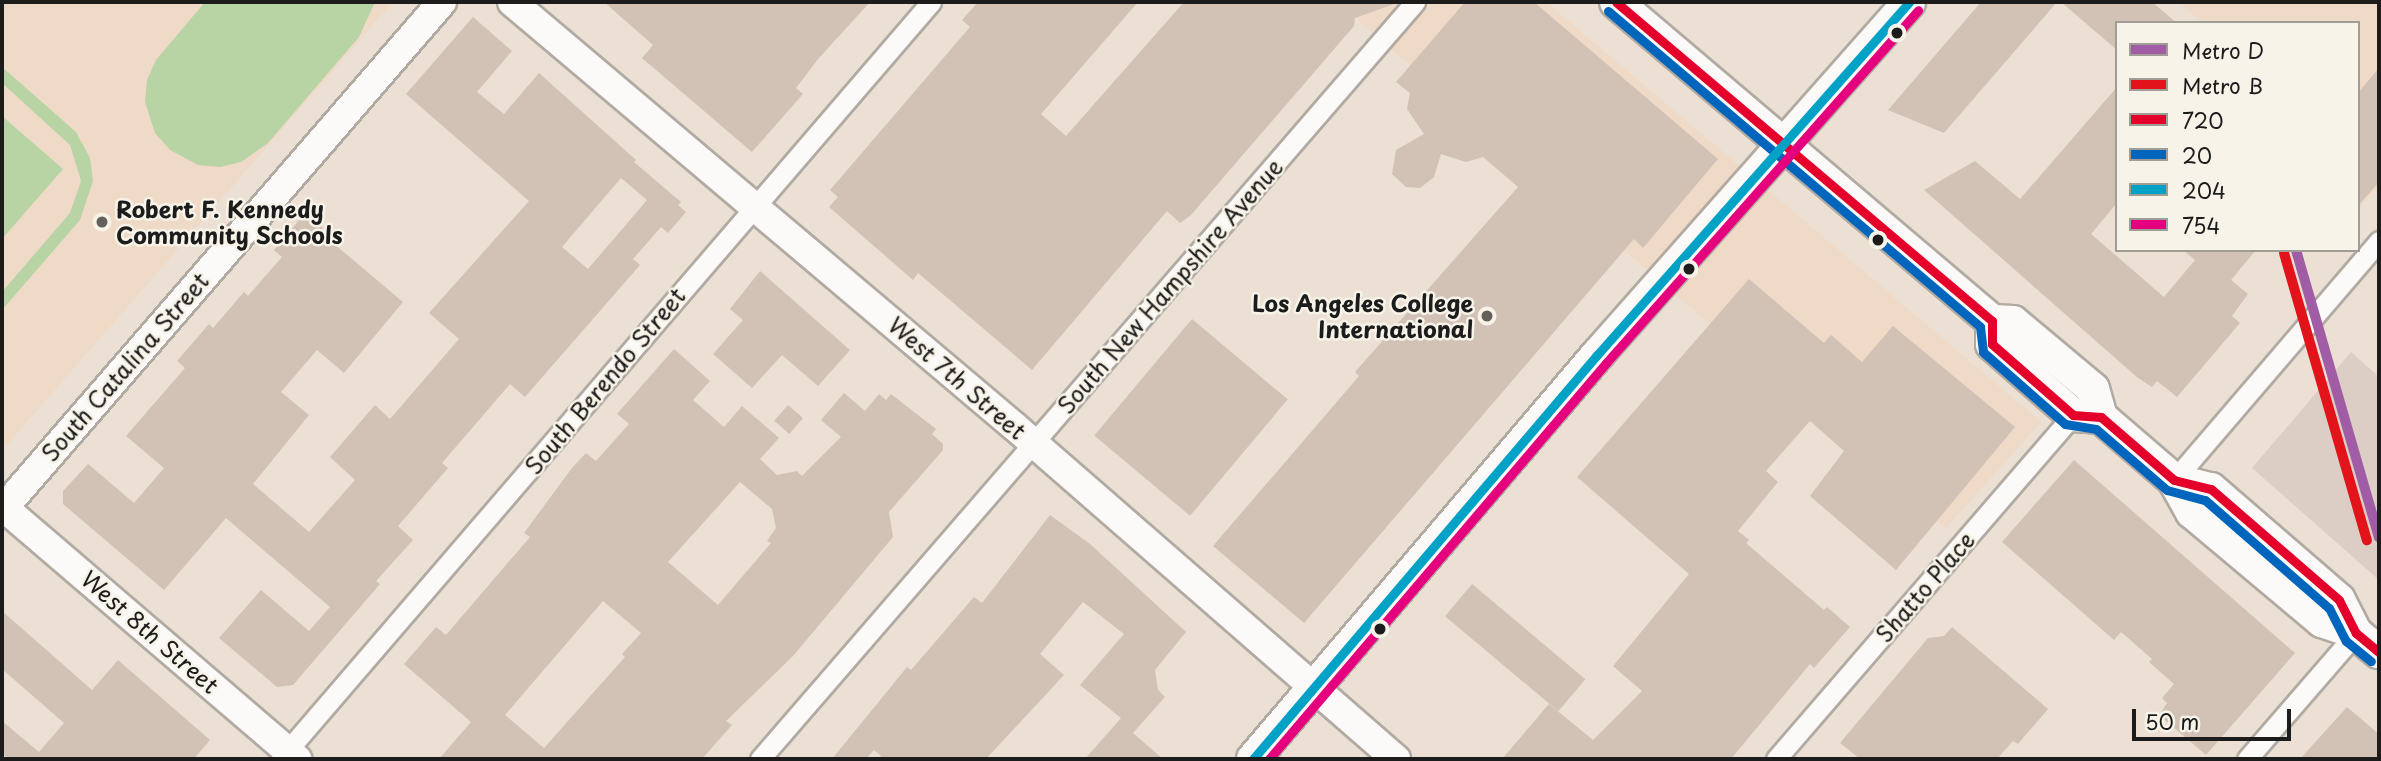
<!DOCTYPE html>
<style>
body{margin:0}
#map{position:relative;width:2381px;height:761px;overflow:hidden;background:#ebe0d3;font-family:"Playpen Sans",sans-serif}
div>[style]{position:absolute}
.built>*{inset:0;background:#efd9c7}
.industrial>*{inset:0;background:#dccec5}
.green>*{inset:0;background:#b8d4a5}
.building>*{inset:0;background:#d1c2b5;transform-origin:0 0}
.roads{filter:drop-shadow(2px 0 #b1aaa2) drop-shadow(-2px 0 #b1aaa2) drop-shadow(0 2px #b1aaa2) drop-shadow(0 -2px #b1aaa2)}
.street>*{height:19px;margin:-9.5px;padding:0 9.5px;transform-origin:9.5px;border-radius:9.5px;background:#fcfaf8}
.secondary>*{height:28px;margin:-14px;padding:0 14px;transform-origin:14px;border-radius:14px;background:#fcfaf8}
.primary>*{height:32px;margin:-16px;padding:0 16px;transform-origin:16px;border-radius:16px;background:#fcfaf8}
.bus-1>*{height:9px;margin:-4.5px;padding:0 4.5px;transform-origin:4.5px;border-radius:4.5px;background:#e4002b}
.bus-2>*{height:9px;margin:-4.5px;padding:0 4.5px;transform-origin:4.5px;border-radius:4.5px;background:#0065bd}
.bus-3>*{height:9px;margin:-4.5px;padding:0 4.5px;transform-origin:4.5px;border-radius:4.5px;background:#01a2c5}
.bus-4>*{height:9px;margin:-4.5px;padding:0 4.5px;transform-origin:4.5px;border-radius:4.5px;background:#e5007d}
.metro-1>*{height:10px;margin:-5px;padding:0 5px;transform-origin:5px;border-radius:5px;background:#a05da5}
.metro-2>*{height:10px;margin:-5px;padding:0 5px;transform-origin:5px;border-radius:5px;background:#e3131b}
.dots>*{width:19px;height:19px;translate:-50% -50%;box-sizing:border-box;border:4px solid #f7f3e8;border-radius:50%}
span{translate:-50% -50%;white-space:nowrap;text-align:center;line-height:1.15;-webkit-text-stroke:5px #f7f3e8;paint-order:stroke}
.poi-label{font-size:23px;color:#1c1c1c;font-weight:700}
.left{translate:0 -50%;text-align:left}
.right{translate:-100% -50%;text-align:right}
.street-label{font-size:23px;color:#1c1c1c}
.frame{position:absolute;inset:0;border:4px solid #1c1c1c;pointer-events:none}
.legend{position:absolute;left:2115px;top:21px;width:245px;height:231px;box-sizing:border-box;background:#f7f3e8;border:2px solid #9f9d96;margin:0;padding:9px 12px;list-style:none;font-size:21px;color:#1c1c1c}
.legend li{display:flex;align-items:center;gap:14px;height:35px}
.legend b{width:35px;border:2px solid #9f9d96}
.scale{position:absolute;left:2132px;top:709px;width:159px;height:32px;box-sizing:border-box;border:4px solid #1c1c1c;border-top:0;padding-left:9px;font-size:21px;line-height:24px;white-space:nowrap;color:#1c1c1c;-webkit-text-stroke:5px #f7f3e8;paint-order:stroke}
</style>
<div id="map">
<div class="built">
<div style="clip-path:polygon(2px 2px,393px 2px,6px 446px,2px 442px)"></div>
<div style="clip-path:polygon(1337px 2px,1546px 2px,2041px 422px,1946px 528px)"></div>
<div style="clip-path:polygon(2178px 2px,2379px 2px,2379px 185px,2358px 209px,2358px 23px,2203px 23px)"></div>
</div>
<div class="industrial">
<div style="clip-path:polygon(2351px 352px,2379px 377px,2379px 580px,2252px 468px)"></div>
</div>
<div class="green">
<div style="clip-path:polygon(205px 2px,375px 2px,359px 37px,268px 143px,241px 162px,220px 167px,198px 165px,170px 150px,155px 133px,145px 102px,147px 80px,156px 60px)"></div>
<div style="clip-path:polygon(2px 67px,76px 132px,90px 158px,93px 181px,80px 220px,2px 310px,2px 292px,70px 213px,81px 181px,70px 145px,2px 83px)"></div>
<div style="clip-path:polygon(2px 116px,63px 169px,2px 239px)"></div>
</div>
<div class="building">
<div style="clip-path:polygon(604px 2px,870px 2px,819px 58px,796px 88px,803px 94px,752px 152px,642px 58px,653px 45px)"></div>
<div style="clip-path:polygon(978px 2px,1138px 2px,1041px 114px,1066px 136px,1184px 2px,1394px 4px,1355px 18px,1354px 26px,1191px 215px,1180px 223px,1167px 211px,1032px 370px,918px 273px,913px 280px,829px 207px,838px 197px,830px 190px,970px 27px,962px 20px)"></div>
<div style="clip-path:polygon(1465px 2px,1534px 2px,1718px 159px,1643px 248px,1634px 239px,1304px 623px,1213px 546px,1359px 376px,1355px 372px,1518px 187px,1483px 157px,1466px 162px,1441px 154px,1434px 177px,1420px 188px,1406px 187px,1392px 174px,1396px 150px,1424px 134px,1407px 109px,1410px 93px,1396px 82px)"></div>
<div style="clip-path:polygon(1981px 2px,2057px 2px,1944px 133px,1888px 110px)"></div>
<div style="clip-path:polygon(2061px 2px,2152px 2px,2177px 23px,2117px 23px,2117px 50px)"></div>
<div style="clip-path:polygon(evenodd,473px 17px,512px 51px,477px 92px,504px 114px,539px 73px,636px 160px,634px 162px,681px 202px,678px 205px,686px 212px,668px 233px,661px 227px,633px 259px,640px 265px,525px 397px,510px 384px,473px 427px,442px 463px,448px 468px,398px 526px,413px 540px,376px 581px,380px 584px,293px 685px,277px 687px,219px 638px,261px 590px,309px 631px,330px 607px,226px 518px,164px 590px,63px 504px,63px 491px,88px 464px,134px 503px,164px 468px,126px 436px,185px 368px,177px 361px,209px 324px,213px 328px,244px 292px,248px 296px,282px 257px,274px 250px,305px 213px,323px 228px,320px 232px,403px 302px,344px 373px,317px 350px,281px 392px,309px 415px,253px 484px,309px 532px,355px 480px,330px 457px,375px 405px,390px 419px,459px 339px,429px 313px,529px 201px,406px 94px,473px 17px,621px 178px,647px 200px,588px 269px,562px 247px,621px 178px)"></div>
<div style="clip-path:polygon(2379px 68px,2379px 182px,2358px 206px,2358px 93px)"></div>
<div style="clip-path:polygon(2117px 87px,2117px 203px,2091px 234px,2164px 297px,2195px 260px,2183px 250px,2256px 250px,2231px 280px,2248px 294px,2232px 316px,2240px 323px,2177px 397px,2157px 381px,2152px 387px,2138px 378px,1924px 190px,1975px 161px,2020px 199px)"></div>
<div style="clip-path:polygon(760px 271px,850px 350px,818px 386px,782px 355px,752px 388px,713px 354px,743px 320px,730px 309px)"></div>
<div style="clip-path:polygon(1749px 279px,1824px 343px,1831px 335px,1862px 362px,1893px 326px,2015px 427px,1896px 570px,1810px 496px,1844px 451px,1810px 421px,1766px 471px,1778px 482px,1738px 531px,1749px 540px,1746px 543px,1824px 610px,1827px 607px,1850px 627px,1814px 668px,1810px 664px,1731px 759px,1502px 759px,1549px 704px,1593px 740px,1642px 691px,1613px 666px,1689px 574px,1577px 477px)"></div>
<div style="left:1192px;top:319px;width:125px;height:152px;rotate:40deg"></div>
<div style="clip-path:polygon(evenodd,674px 349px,710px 381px,693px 400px,724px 427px,742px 406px,779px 438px,760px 459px,777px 475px,797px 471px,802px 476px,841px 437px,821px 420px,844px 393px,865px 411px,879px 394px,886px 400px,891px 394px,936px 429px,932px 434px,943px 444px,943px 450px,889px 512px,893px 537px,793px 656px,726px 721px,732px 725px,702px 759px,439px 759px,471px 722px,404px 664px,436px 627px,446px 635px,530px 537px,524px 533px,572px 468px,586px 453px,596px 461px,629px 424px,617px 414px,674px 349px,740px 482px,772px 509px,776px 528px,767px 541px,771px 543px,718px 605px,668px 562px,740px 482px,674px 349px,603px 601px,641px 633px,622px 654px,625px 657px,544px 748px,505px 715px,603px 601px)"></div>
<div style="left:788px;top:405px;width:20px;height:21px;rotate:41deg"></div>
<div style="clip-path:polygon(2074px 460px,2295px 653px,2206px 755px,2159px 715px,2167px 703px,2162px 698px,2174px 684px,2149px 662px,2152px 659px,2121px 632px,2114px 640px,2002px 542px)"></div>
<div style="clip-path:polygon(1050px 515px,1090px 544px,1186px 632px,1155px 670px,1158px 690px,1165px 697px,1133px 733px,1163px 759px,1085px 759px,1121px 718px,1080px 685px,1124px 634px,1083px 602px,1040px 654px,1064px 675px,986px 759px,884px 759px,874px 750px,866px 759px,832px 759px,907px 667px,911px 670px,974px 597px,982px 603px)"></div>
<div style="left:1472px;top:584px;width:148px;height:42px;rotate:40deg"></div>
<div style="clip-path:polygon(2px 611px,92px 690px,118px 660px,210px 740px,194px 759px,8px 759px,2px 753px,2px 721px,39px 752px,64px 723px,2px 669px)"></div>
<div style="clip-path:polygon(1952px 627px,2048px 709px,2018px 744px,2013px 741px,1997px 759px,1860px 759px,1840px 743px,1928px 638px,1944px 636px)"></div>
<div style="clip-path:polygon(2347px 707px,2379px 734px,2379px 759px,2300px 759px)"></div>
</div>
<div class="roads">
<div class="street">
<div style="left:2174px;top:480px;width:315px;rotate:-49.4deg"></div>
<div style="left:281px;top:758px;width:997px;rotate:-49.31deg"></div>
<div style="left:760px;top:759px;width:1001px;rotate:-49.13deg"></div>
<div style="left:1776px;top:759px;width:454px;rotate:-49.2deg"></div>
<div style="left:2247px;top:759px;width:167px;rotate:-49.1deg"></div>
</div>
<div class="secondary">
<div style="left:512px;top:2px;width:657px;rotate:40.19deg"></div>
<div style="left:1014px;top:426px;width:507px;rotate:41.08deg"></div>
<div style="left:2px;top:506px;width:389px;rotate:40.6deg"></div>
<div style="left:2px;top:510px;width:672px;rotate:-49.1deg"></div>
</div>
<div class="primary">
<div style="left:1616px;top:2px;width:493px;rotate:40.3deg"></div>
<div style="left:1992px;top:321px;width:21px;rotate:3deg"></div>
<div style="left:2013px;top:322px;width:104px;rotate:39.9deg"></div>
<div style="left:2093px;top:389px;width:29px;rotate:74deg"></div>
<div style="left:2101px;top:417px;width:96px;rotate:40.8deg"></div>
<div style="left:2174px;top:480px;width:37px;rotate:61deg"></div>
<div style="left:2192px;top:512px;width:170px;rotate:40deg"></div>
<div style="left:2322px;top:621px;width:36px;rotate:19deg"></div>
<div style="left:2356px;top:633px;width:30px;rotate:40deg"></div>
<div style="left:1992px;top:321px;width:23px;rotate:90deg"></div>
<div style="left:1992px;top:344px;width:108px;rotate:41.2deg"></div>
<div style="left:2073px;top:415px;width:28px;rotate:4deg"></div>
<div style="left:2174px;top:480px;width:38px;rotate:14deg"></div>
<div style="left:2211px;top:489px;width:169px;rotate:40.9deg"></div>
<div style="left:2339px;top:600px;width:37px;rotate:63deg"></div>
<div style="left:1253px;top:759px;width:531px;rotate:-49.59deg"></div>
<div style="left:1597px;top:355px;width:471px;rotate:-48.5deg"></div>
</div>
</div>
<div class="bus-1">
<div style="left:1616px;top:2px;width:493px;rotate:40.3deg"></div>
<div style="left:1992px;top:321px;width:23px;rotate:90deg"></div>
<div style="left:1992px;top:344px;width:108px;rotate:41.2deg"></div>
<div style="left:2073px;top:415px;width:28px;rotate:4deg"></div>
<div style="left:2101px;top:417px;width:96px;rotate:40.8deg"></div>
<div style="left:2174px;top:480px;width:38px;rotate:14deg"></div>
<div style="left:2211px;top:489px;width:169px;rotate:40.9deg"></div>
<div style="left:2339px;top:600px;width:37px;rotate:63deg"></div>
<div style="left:2356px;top:633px;width:30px;rotate:40deg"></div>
</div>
<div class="bus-2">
<div style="left:1608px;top:11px;width:488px;rotate:40.3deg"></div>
<div style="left:1980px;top:327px;width:25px;rotate:83deg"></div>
<div style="left:1983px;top:352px;width:109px;rotate:41.3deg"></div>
<div style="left:2065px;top:424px;width:31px;rotate:9deg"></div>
<div style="left:2096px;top:429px;width:94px;rotate:40.7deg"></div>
<div style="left:2167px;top:490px;width:39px;rotate:15deg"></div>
<div style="left:2205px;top:500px;width:164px;rotate:41.1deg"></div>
<div style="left:2329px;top:608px;width:37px;rotate:63deg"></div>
<div style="left:2346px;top:641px;width:32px;rotate:39deg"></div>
</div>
<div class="bus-3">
<div style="left:1253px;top:759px;width:531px;rotate:-49.59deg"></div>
<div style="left:1597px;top:355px;width:471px;rotate:-48.5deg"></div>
</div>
<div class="bus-4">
<div style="left:1269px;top:759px;width:520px;rotate:-49.6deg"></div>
<div style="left:1606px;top:363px;width:471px;rotate:-48.5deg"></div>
</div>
<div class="metro-1">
<div style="left:2296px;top:250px;width:299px;rotate:73.9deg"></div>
</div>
<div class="metro-2">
<div style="left:2284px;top:253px;width:299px;rotate:73.9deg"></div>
</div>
<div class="dots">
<div style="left:1897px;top:33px;background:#1c1c1c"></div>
<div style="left:102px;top:222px;background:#64615c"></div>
<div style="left:1878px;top:240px;background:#1c1c1c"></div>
<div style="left:1689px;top:269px;background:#1c1c1c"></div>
<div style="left:1487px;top:316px;background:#64615c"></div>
<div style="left:1380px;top:629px;background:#1c1c1c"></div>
</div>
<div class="poi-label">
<span class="left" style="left:116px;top:222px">Robert F. Kennedy<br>Community Schools</span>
<span class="right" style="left:1473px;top:316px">Los Angeles College<br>International</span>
</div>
<div class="street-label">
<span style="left:1170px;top:286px;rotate:-49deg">South New Hampshire Avenue</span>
<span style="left:125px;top:367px;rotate:-49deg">South Catalina Street</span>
<span style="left:957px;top:378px;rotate:41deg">West 7th Street</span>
<span style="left:605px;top:381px;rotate:-50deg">South Berendo Street</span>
<span style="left:1925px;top:587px;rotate:-49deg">Shatto Place</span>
<span style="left:150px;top:632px;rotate:41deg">West 8th Street</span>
</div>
<div class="frame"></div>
<ul class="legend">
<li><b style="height:9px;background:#a05da5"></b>Metro D</li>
<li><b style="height:9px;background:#e3131b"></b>Metro B</li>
<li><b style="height:9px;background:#e4002b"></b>720</li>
<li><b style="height:9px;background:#0065bd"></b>20</li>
<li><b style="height:9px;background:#01a2c5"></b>204</li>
<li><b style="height:9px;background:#e5007d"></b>754</li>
</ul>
<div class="scale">50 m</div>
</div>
